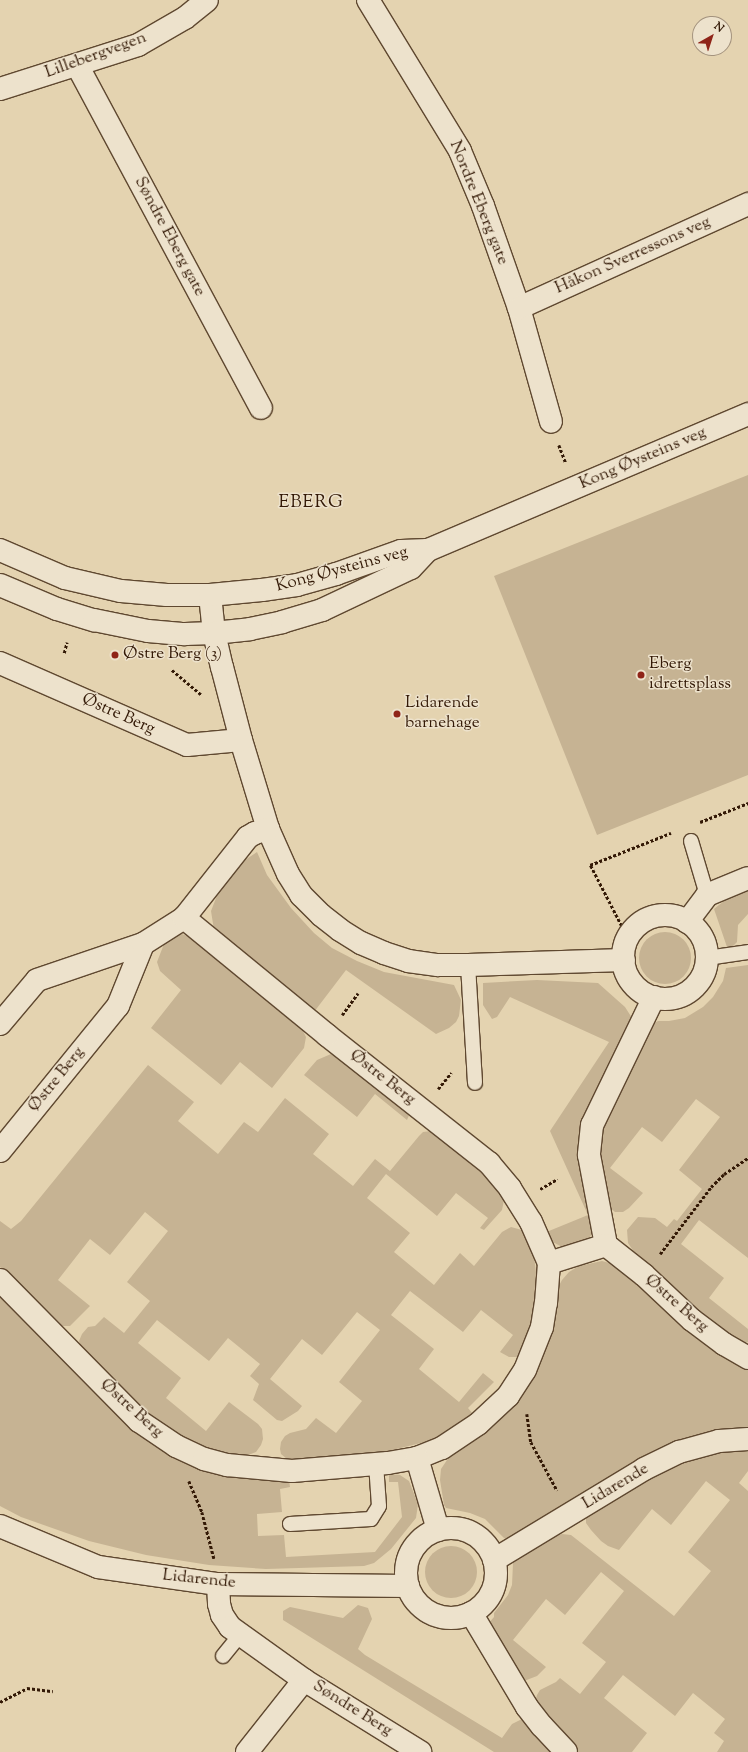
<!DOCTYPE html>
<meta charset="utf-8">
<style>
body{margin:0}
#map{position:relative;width:748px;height:1752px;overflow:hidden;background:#e4d3b0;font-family:"Sorts Mill Goudy",serif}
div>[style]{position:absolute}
.green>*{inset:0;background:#c6b393}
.round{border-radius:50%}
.path>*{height:2.5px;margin-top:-1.25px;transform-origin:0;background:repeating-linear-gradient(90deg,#331906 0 3px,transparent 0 5px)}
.roads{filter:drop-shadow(1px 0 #5f4830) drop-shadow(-1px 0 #5f4830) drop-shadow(0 1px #5f4830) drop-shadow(0 -1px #5f4830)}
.lane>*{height:14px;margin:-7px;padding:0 7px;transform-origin:7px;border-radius:7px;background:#ede2cc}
.street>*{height:22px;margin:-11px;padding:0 11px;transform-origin:11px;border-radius:11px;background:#ede2cc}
.street>.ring{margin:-11px;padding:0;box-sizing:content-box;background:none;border:22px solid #ede2cc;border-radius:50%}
.secondary>*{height:22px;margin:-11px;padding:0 11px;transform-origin:11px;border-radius:11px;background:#ede2cc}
.dots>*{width:11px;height:11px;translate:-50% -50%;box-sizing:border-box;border:2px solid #ede2cc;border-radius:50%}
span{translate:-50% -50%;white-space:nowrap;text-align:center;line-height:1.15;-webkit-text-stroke:3px #ede2cc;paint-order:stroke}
.street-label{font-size:17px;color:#331906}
.poi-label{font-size:17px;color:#331906}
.left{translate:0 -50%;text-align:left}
.neighbourhood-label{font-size:18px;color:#331906;letter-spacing:1px}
.north{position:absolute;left:692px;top:16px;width:40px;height:40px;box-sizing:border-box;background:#ede2cc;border:1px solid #a3927d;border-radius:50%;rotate:39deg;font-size:11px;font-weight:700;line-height:16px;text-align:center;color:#331906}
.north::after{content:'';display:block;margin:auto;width:14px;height:18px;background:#8f2418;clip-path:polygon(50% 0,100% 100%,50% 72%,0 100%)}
</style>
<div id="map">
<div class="green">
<div style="clip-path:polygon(748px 475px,748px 775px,597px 835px,494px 576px)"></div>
<div style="clip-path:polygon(257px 852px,267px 875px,291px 908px,314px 933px,332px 948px,357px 961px,384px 972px,454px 985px,461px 1000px,459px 1016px,456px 1022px,449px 1028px,436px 1034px,346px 970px,314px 1012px,214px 930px,211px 911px,220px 888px,245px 860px)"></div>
<div style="clip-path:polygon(748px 887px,748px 914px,738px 925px,737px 942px,732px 947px,727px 947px,714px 909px,729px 897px)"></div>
<div class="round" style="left:639px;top:932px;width:52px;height:52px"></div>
<div style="clip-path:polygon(182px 934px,195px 939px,299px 1023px,306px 1037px,304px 1048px,272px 1088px,240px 1062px,221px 1085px,151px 1028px,181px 990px,160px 971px,157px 962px,164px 944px,172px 937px)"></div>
<div style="clip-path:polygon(748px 965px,748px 1258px,699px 1220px,681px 1244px,724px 1278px,709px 1298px,748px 1329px,748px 1342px,743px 1344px,725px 1335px,638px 1258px,628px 1243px,627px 1230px,638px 1217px,655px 1218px,667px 1227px,674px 1219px,677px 1221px,702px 1189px,679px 1170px,720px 1117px,696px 1099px,662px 1142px,642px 1127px,610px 1168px,643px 1193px,629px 1208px,623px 1212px,615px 1212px,609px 1207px,599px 1170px,601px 1128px,652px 1024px,658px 1021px,669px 1021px,685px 1018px,703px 1007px,713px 997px,723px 981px,726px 968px)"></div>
<div style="clip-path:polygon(537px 980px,598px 983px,625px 1007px,632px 1018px,583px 1123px,595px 1222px,592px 1234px,586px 1242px,566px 1249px,547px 1239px,544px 1233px,588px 1215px,550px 1131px,609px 1042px,510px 997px,497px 1017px,492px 1019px,483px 1005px,483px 983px)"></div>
<div style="clip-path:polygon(331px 1054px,341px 1057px,410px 1113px,407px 1120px,375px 1094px,357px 1117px,304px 1075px,317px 1060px)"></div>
<div style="clip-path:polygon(148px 1065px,194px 1102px,178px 1121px,218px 1154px,244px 1122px,258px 1132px,285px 1098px,329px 1134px,313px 1154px,353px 1186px,375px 1159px,390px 1171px,419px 1136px,423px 1132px,431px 1131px,438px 1133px,494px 1182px,504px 1200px,502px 1210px,484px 1230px,480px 1228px,488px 1218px,456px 1193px,437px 1216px,386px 1174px,367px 1198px,410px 1233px,394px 1252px,434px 1285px,460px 1253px,474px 1266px,502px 1232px,511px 1227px,522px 1230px,527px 1235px,534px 1256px,539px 1297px,531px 1332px,519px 1357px,509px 1357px,500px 1352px,513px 1335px,481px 1310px,463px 1332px,410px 1291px,391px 1315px,434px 1349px,419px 1369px,459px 1402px,483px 1373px,494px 1382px,468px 1408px,473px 1414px,461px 1426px,433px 1440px,372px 1455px,295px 1462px,287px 1459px,281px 1454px,280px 1449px,281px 1442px,285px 1436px,290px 1433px,306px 1429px,316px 1418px,336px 1433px,362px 1401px,339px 1382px,380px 1330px,357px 1312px,322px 1355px,302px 1339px,270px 1379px,302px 1406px,298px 1411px,282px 1421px,277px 1420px,253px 1400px,259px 1384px,250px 1376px,260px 1364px,228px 1338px,209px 1361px,157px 1320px,138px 1343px,181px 1378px,166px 1398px,206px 1431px,229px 1402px,258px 1424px,262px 1429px,263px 1439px,261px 1445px,256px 1452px,243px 1457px,224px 1455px,197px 1446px,154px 1421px,82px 1351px,79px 1341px,82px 1334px,88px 1327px,95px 1326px,104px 1317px,124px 1333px,150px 1301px,127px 1282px,168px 1231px,145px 1212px,110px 1255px,90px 1239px,58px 1280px,90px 1306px,70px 1326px,58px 1326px,0 1267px,0 1221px,11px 1229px,21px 1221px)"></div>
<div style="clip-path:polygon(602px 1261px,613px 1264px,748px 1368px,748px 1431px,509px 1540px,504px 1538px,485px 1519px,470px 1513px,446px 1508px,444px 1505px,440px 1480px,441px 1469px,453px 1451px,482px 1431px,562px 1280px,569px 1272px,579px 1266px)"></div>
<div style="clip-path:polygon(0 1293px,136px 1430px,289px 1480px,290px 1487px,280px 1489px,282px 1512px,257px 1514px,258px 1536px,284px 1535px,286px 1557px,375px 1552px,402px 1517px,398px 1482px,389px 1482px,389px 1474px,400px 1475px,409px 1481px,418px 1504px,416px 1518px,391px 1549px,374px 1563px,364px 1566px,266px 1569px,209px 1565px,146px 1555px,89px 1541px,21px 1517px,0 1506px)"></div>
<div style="clip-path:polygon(748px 1448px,748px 1471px,739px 1483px,748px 1491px,748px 1752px,717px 1752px,724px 1741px,714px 1733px,725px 1719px,693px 1693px,675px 1716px,623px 1675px,604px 1698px,647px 1733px,632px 1752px,578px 1752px,568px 1744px,535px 1702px,537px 1695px,540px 1690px,556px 1682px,560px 1678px,580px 1694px,606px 1662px,582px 1643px,624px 1591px,601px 1572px,565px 1615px,546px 1599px,513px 1640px,546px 1667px,537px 1676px,524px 1681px,487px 1625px,494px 1617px,494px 1613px,508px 1595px,512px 1585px,513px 1563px,516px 1559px,552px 1537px,562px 1534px,571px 1535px,674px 1616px,711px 1571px,688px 1552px,730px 1500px,706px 1481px,671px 1525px,652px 1509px,619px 1550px,608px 1546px,601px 1541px,591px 1530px,586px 1523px,586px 1518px,588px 1515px,670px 1464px,701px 1453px)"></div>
<div class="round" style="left:425px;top:1546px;width:52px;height:52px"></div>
<div style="clip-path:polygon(358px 1605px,368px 1608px,372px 1619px,358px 1649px,365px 1655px,502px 1738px,512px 1724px,524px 1718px,552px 1752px,494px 1752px,283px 1620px,283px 1611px,290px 1607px,343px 1618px)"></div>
</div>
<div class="path">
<div style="left:559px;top:445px;width:19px;rotate:69deg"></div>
<div style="left:64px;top:653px;width:11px;rotate:-75deg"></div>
<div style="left:172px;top:670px;width:38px;rotate:40deg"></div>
<div style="left:700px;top:822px;width:52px;rotate:-21.6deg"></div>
<div style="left:626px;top:935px;width:79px;rotate:-117.2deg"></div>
<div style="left:590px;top:865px;width:87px;rotate:-21.6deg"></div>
<div style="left:342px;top:1015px;width:27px;rotate:-54deg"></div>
<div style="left:438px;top:1089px;width:21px;rotate:-51deg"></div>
<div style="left:540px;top:1189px;width:20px;rotate:-30deg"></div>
<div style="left:660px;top:1254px;width:84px;rotate:-52.7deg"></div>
<div style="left:711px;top:1187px;width:18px;rotate:-45deg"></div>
<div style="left:724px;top:1174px;width:29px;rotate:-34deg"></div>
<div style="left:527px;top:1414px;width:28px;rotate:82deg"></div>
<div style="left:531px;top:1442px;width:55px;rotate:61.6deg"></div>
<div style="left:189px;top:1481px;width:34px;rotate:67deg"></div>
<div style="left:202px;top:1512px;width:48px;rotate:75.4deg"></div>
<div style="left:0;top:1702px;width:30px;rotate:-27deg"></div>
<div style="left:27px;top:1688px;width:26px;rotate:7deg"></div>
</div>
<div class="roads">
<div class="lane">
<div style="left:691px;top:841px;width:56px;rotate:73.5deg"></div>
<div style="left:707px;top:958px;width:41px;rotate:-8.3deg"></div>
<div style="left:468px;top:965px;width:118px;rotate:86.6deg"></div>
<div style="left:290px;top:1524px;width:81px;rotate:-3.5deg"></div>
<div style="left:371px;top:1519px;width:15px;rotate:-58deg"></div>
<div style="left:379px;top:1506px;width:42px;rotate:-94.1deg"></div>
<div style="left:223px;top:1656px;width:27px;rotate:-51deg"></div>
</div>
<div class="street">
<div style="left:368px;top:0;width:177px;rotate:58.6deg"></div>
<div style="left:460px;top:151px;width:60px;rotate:67.3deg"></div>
<div style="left:483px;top:206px;width:108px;rotate:70.6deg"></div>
<div style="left:519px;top:308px;width:118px;rotate:74.3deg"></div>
<div style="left:77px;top:65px;width:389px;rotate:61.8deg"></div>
<div style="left:0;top:89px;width:145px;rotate:-17.7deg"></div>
<div style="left:138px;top:45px;width:54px;rotate:-29.9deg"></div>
<div style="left:185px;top:18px;width:28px;rotate:-39deg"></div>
<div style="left:519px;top:308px;width:252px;rotate:-24.4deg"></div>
<div style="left:210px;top:595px;width:38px;rotate:84deg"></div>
<div style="left:214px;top:633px;width:35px;rotate:77deg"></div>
<div style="left:222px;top:667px;width:75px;rotate:75.4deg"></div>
<div style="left:241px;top:740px;width:93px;rotate:73.1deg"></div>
<div style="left:268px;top:829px;width:49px;rotate:66deg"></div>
<div style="left:288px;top:874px;width:25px;rotate:58deg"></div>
<div style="left:301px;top:895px;width:28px;rotate:45deg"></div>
<div style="left:321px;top:915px;width:24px;rotate:38deg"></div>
<div style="left:340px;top:930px;width:25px;rotate:32deg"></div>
<div style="left:361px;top:943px;width:25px;rotate:23deg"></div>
<div style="left:384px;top:953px;width:25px;rotate:18deg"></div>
<div style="left:408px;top:961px;width:30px;rotate:8deg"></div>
<div style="left:438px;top:965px;width:30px"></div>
<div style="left:468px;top:965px;width:156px;rotate:-1.8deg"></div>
<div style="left:0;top:663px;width:204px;rotate:23.7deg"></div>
<div style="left:187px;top:745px;width:54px;rotate:-5.3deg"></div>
<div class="ring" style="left:623px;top:915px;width:62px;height:62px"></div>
<div style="left:687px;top:922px;width:34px;rotate:-53deg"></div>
<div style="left:707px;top:895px;width:44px;rotate:-22.5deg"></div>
<div style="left:654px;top:997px;width:142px;rotate:115.8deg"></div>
<div style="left:592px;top:1125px;width:30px;rotate:96deg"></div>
<div style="left:589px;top:1155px;width:92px;rotate:79.3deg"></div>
<div style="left:606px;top:1245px;width:48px;rotate:38.3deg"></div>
<div style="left:644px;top:1275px;width:66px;rotate:43.2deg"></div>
<div style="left:692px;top:1320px;width:40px;rotate:37deg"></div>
<div style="left:724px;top:1344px;width:28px;rotate:30deg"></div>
<div style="left:0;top:1024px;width:57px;rotate:-49.9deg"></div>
<div style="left:37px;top:980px;width:112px;rotate:-18.8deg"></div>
<div style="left:0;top:1151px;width:187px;rotate:-50.9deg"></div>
<div style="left:118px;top:1006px;width:67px;rotate:-68deg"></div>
<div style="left:143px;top:944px;width:49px;rotate:-32.4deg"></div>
<div style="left:184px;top:918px;width:103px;rotate:-51.7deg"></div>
<div style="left:248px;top:837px;width:8px;rotate:-30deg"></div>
<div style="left:255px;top:833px;width:14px;rotate:-17deg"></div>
<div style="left:549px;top:1263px;width:60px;rotate:-17.5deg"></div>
<div style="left:0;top:1280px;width:198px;rotate:45.4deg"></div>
<div style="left:139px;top:1421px;width:45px;rotate:34deg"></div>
<div style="left:176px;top:1446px;width:31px;rotate:25deg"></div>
<div style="left:204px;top:1459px;width:24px;rotate:15deg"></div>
<div style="left:227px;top:1465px;width:65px;rotate:5.3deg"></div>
<div style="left:292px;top:1471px;width:96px;rotate:-4.8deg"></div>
<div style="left:388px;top:1463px;width:29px;rotate:-10deg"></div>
<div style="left:417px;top:1458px;width:27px;rotate:-22deg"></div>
<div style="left:442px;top:1448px;width:43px;rotate:-33.7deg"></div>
<div style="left:478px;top:1424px;width:41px;rotate:-43deg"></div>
<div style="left:508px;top:1396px;width:31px;rotate:-57deg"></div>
<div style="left:525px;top:1370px;width:46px;rotate:-68.4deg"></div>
<div style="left:542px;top:1327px;width:24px;rotate:-81deg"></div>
<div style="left:546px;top:1303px;width:40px;rotate:-85.7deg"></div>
<div style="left:549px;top:1263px;width:45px;rotate:-113.7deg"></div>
<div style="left:531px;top:1222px;width:40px;rotate:-122deg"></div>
<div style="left:510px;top:1188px;width:33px;rotate:-130deg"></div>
<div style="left:489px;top:1163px;width:206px;rotate:-141.7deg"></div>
<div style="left:327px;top:1035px;width:185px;rotate:-140.7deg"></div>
<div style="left:417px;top:1458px;width:75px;rotate:73.7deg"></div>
<div style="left:0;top:1526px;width:106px;rotate:22.7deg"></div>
<div style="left:98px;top:1567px;width:121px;rotate:8.1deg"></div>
<div style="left:218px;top:1584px;width:190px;rotate:0.6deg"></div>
<div class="ring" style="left:406px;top:1528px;width:68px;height:68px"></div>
<div style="left:494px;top:1560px;width:175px;rotate:-31.2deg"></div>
<div style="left:644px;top:1469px;width:39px;rotate:-26deg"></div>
<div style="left:679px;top:1452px;width:41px;rotate:-15.4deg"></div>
<div style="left:719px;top:1441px;width:29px;rotate:-4deg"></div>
<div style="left:218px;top:1584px;width:20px;rotate:87deg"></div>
<div style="left:219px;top:1604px;width:11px;rotate:75deg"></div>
<div style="left:222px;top:1615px;width:14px;rotate:56deg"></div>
<div style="left:230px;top:1627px;width:91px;rotate:35.6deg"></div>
<div style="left:304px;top:1680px;width:137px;rotate:31.8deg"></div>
<div style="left:471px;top:1613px;width:109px;rotate:59.2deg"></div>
<div style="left:527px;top:1707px;width:24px;rotate:52deg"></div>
<div style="left:542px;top:1726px;width:35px;rotate:47deg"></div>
<div style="left:247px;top:1752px;width:92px;rotate:-51.6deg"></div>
</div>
<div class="secondary">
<div style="left:0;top:550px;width:71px;rotate:23.3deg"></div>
<div style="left:65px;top:578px;width:57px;rotate:13.1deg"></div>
<div style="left:121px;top:591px;width:46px;rotate:5deg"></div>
<div style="left:167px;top:595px;width:43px"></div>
<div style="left:210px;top:595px;width:52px;rotate:-5.5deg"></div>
<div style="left:262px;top:590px;width:35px;rotate:-8deg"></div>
<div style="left:297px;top:585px;width:41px;rotate:-15.8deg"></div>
<div style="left:336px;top:574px;width:69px;rotate:-19.5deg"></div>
<div style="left:401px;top:551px;width:27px;rotate:-2deg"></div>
<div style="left:428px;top:550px;width:348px;rotate:-23deg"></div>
<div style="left:0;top:585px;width:62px;rotate:22.8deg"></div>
<div style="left:57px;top:609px;width:39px;rotate:17deg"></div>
<div style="left:94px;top:620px;width:55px;rotate:11.5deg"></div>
<div style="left:148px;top:631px;width:37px;rotate:5deg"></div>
<div style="left:185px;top:634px;width:29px;rotate:-2deg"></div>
<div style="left:214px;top:633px;width:36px;rotate:-6deg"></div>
<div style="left:250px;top:629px;width:33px;rotate:-12deg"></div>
<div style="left:282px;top:622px;width:42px;rotate:-16.7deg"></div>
<div style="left:322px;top:610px;width:98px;rotate:-25.3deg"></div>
<div style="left:411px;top:568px;width:25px;rotate:-47deg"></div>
</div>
</div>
<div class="dots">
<div style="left:115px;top:655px;background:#8f2418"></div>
<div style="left:641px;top:675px;background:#8f2418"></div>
<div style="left:397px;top:714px;background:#8f2418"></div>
</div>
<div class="street-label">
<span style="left:96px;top:56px;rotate:-20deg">Lillebergvegen</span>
<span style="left:478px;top:203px;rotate:68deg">Nordre Eberg gate</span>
<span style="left:169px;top:237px;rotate:62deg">Søndre Eberg gate</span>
<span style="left:633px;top:256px;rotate:-24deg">Håkon Sverressons veg</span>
<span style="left:643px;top:459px;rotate:-23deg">Kong Øysteins veg</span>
<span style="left:342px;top:570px;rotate:-15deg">Kong Øysteins veg</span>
<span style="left:118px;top:715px;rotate:24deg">Østre Berg</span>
<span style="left:382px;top:1078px;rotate:38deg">Østre Berg</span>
<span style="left:57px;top:1080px;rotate:-51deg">Østre Berg</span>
<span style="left:676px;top:1304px;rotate:41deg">Østre Berg</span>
<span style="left:131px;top:1409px;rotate:42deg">Østre Berg</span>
<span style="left:616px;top:1487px;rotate:-31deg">Lidarende</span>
<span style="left:199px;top:1580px;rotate:6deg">Lidarende</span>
<span style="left:352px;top:1709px;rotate:32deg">Søndre Berg</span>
</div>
<div class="poi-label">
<span class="left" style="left:123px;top:655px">Østre Berg (3)</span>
<span class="left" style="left:649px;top:675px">Eberg<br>idrettsplass</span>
<span class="left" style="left:405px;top:714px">Lidarende<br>barnehage</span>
</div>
<div class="neighbourhood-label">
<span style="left:311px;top:503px">EBERG</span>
</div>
<div class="north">N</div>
</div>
